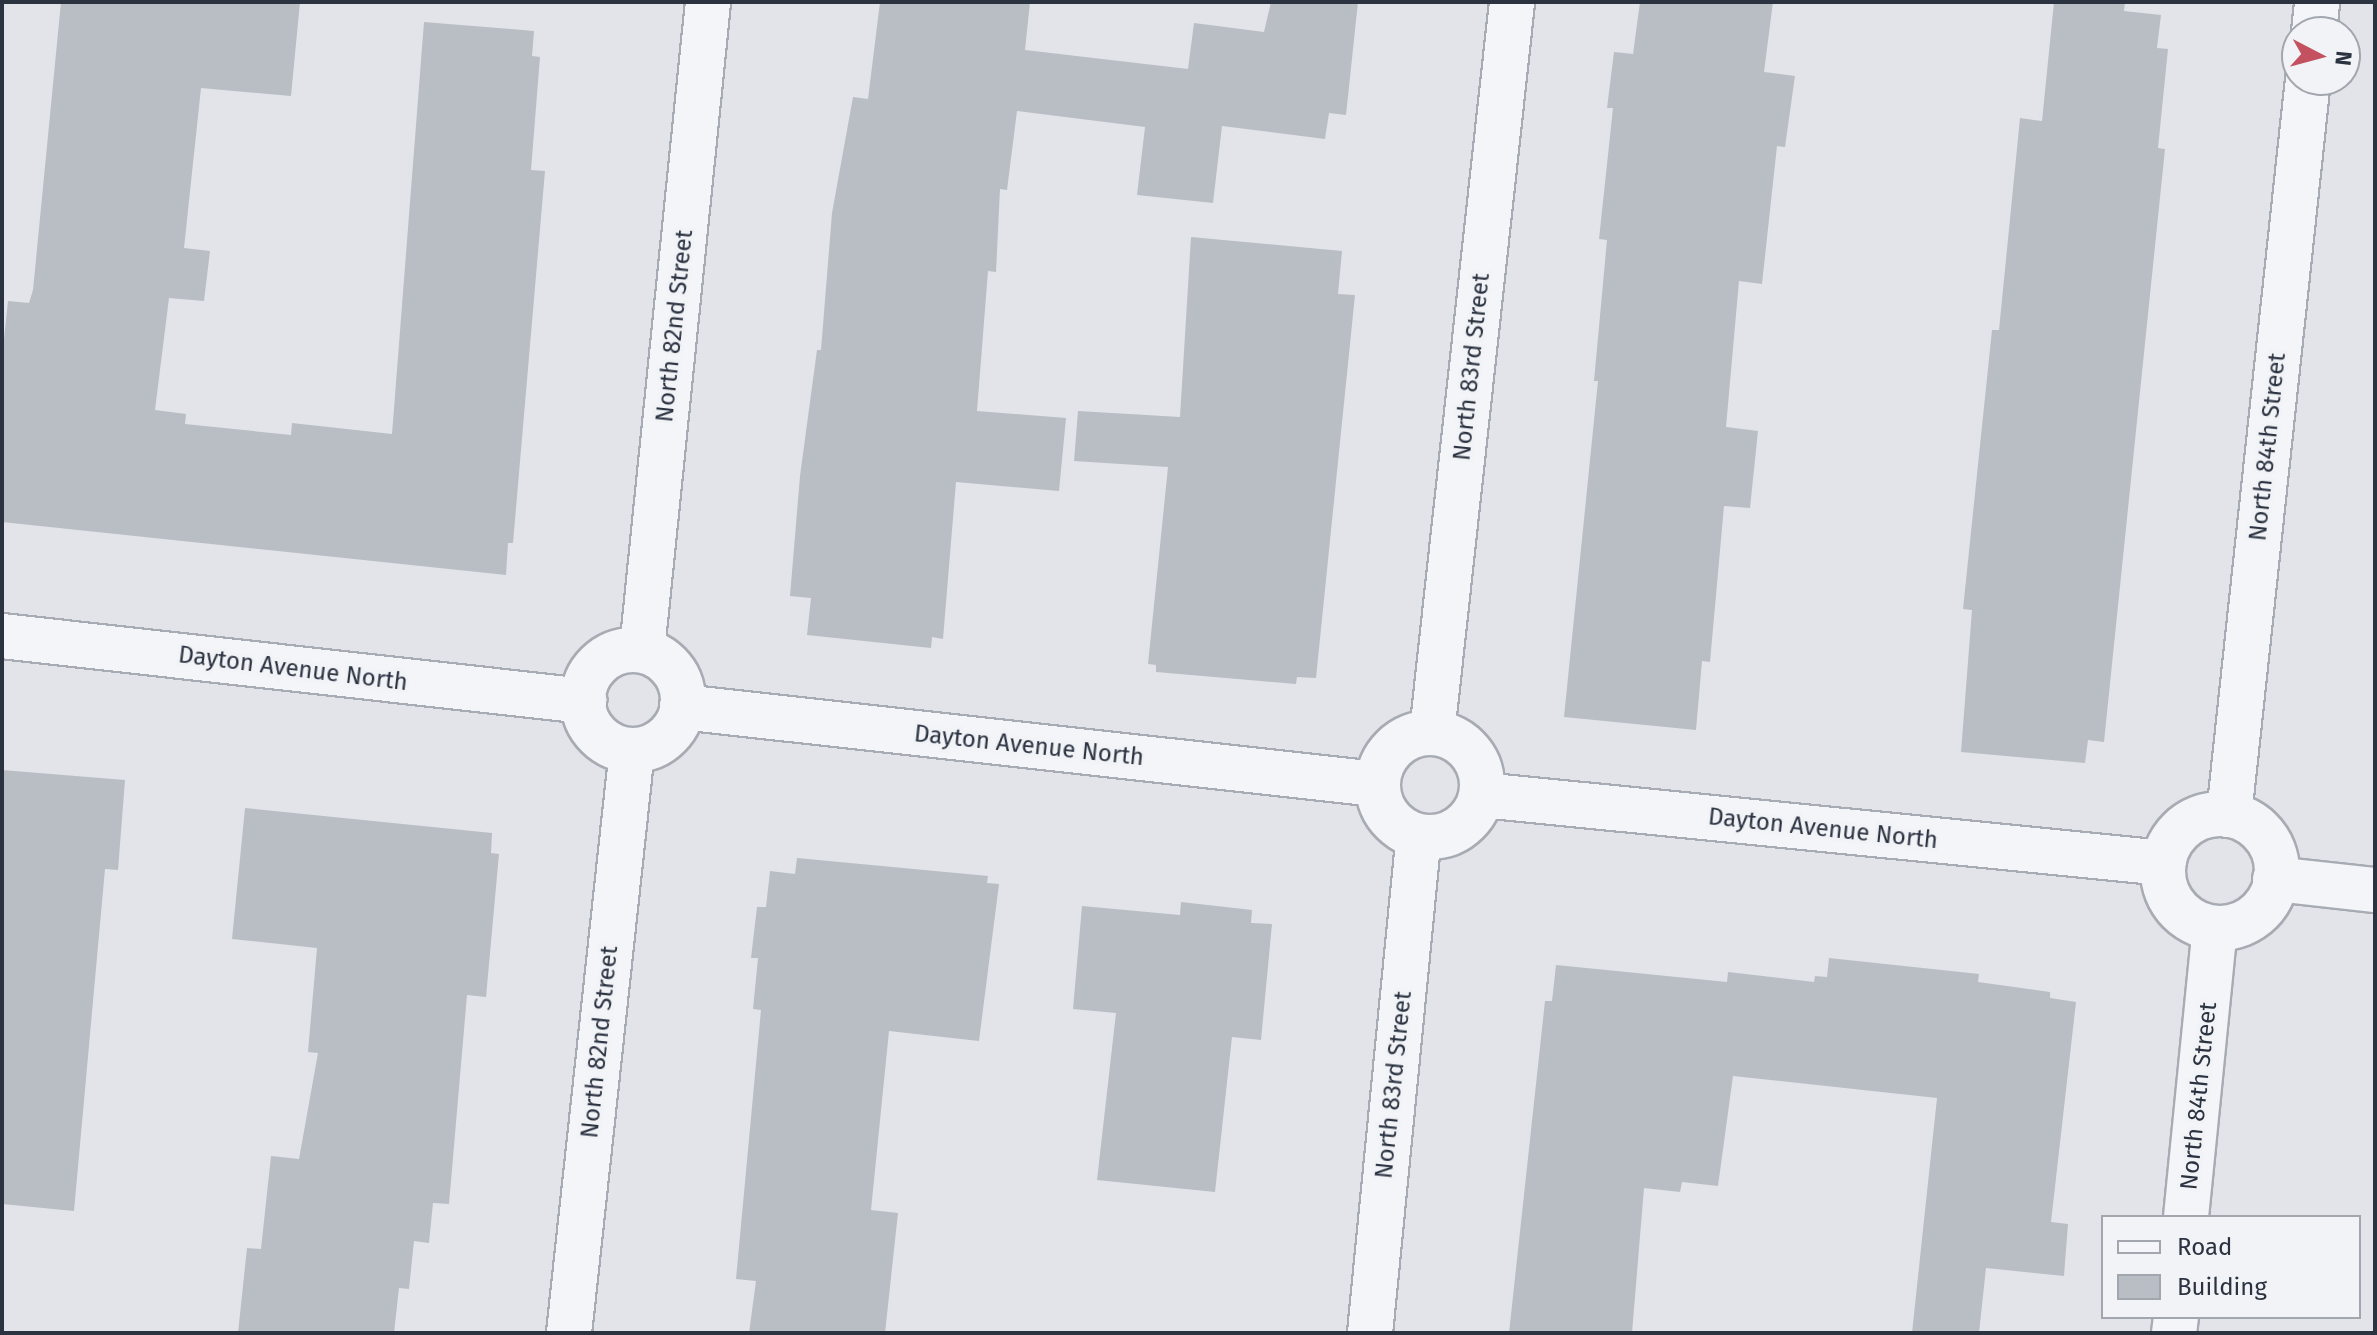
<!DOCTYPE html>
<style>
body{margin:0}
#map{position:relative;width:2377px;height:1335px;overflow:hidden;background:#e2e4e9;font-family:"Fira Sans",sans-serif}
div>[style]{position:absolute}
.building>*{inset:0;background:#b9bec5}
.roads{filter:drop-shadow(2px 0 #a7abb3) drop-shadow(-2px 0 #a7abb3) drop-shadow(0 2px #a7abb3) drop-shadow(0 -2px #a7abb3)}
.street>*{height:44px;margin:-22px;padding:0 22px;transform-origin:22px;border-radius:22px;background:#f4f5f8}
.street>.ring{margin:-22px;padding:0;box-sizing:content-box;background:none;border:44px solid #f4f5f8;border-radius:50%}
span{translate:-50% -50%;white-space:nowrap;text-align:center;line-height:1.15;-webkit-text-stroke:7px #f1f3f7;paint-order:stroke}
.street-label{font-size:24px;color:#2b3240}
.frame{position:absolute;inset:0;border:4px solid #2b3240;pointer-events:none}
.legend{position:absolute;left:2101px;top:1215px;width:260px;height:104px;box-sizing:border-box;background:#f1f3f7;border:2px solid #a2a6ae;margin:0;padding:10px 14px;list-style:none;font-size:24px;color:#2b3240}
.legend li{display:flex;align-items:center;gap:16px;height:40px}
.legend b{width:40px;border:2px solid #a2a6ae}
.north{position:absolute;left:2281px;top:16px;width:80px;height:80px;box-sizing:border-box;background:#f1f3f7;border:2px solid #a2a6ae;border-radius:50%;rotate:96deg;font-size:22px;font-weight:700;line-height:32px;text-align:center;color:#2b3240}
.north::after{content:'';display:block;margin:auto;width:28px;height:36px;background:#c4515f;clip-path:polygon(50% 0,100% 100%,50% 72%,0 100%)}
</style>
<div id="map">
<div class="building">
<div style="clip-path:polygon(61px 2px,300px 2px,291px 96px,201px 88px,184px 248px,210px 251px,204px 301px,169px 298px,155px 410px,186px 414px,185px 424px,291px 435px,292px 423px,392px 434px,424px 22px,534px 31px,532px 56px,540px 57px,531px 170px,545px 171px,513px 543px,508px 543px,506px 575px,2px 522px,2px 358px,8px 301px,29px 303px,33px 290px)"></div>
<div style="clip-path:polygon(880px 2px,1030px 2px,1025px 50px,1188px 69px,1194px 23px,1264px 32px,1271px 2px,1358px 2px,1346px 115px,1329px 113px,1325px 139px,1222px 126px,1213px 203px,1137px 195px,1145px 127px,1017px 111px,1007px 190px,1000px 189px,996px 272px,988px 271px,977px 411px,1066px 418px,1059px 491px,956px 482px,943px 639px,932px 637px,931px 648px,807px 635px,811px 598px,790px 596px,800px 476px,817px 350px,821px 350px,832px 213px,853px 97px,868px 99px)"></div>
<div style="clip-path:polygon(1640px 2px,1773px 2px,1764px 72px,1795px 76px,1785px 147px,1777px 146px,1762px 284px,1739px 281px,1726px 427px,1758px 431px,1750px 508px,1724px 506px,1710px 662px,1702px 661px,1696px 730px,1564px 717px,1598px 381px,1594px 381px,1607px 240px,1599px 239px,1613px 108px,1607px 108px,1614px 52px,1633px 54px)"></div>
<div style="clip-path:polygon(2054px 2px,2125px 2px,2124px 11px,2161px 15px,2157px 48px,2168px 49px,2158px 148px,2165px 149px,2104px 742px,2088px 740px,2085px 763px,1961px 752px,1972px 610px,1963px 609px,1992px 330px,1999px 330px,2020px 118px,2042px 121px)"></div>
<div style="clip-path:polygon(1191px 237px,1342px 251px,1338px 294px,1355px 295px,1316px 678px,1297px 677px,1296px 684px,1156px 672px,1156px 665px,1148px 664px,1168px 467px,1074px 461px,1078px 411px,1180px 417px)"></div>
<div style="clip-path:polygon(2px 770px,125px 780px,118px 870px,105px 869px,74px 1211px,2px 1204px)"></div>
<div style="clip-path:polygon(245px 808px,492px 833px,491px 853px,499px 854px,486px 997px,467px 995px,449px 1204px,433px 1203px,429px 1243px,414px 1241px,409px 1289px,399px 1288px,394px 1333px,238px 1333px,247px 1248px,261px 1249px,271px 1156px,299px 1159px,318px 1053px,308px 1052px,317px 948px,232px 939px)"></div>
<div style="clip-path:polygon(797px 858px,988px 876px,987px 883px,999px 884px,979px 1041px,889px 1031px,871px 1210px,898px 1213px,885px 1333px,749px 1333px,756px 1281px,736px 1279px,761px 1010px,753px 1009px,758px 958px,751px 958px,757px 907px,766px 907px,770px 871px,795px 874px)"></div>
<div style="clip-path:polygon(1181px 902px,1252px 910px,1251px 923px,1272px 924px,1261px 1040px,1232px 1037px,1215px 1192px,1097px 1180px,1116px 1013px,1073px 1009px,1082px 906px,1180px 915px)"></div>
<div style="clip-path:polygon(1829px 958px,1979px 974px,1978px 982px,2050px 992px,2050px 998px,2076px 1002px,2051px 1222px,2068px 1224px,2064px 1276px,1986px 1268px,1979px 1333px,1912px 1333px,1937px 1098px,1733px 1076px,1718px 1186px,1682px 1182px,1680px 1192px,1644px 1188px,1632px 1333px,1509px 1333px,1545px 1001px,1552px 1001px,1556px 965px,1727px 982px,1728px 972px,1814px 982px,1815px 976px,1827px 977px)"></div>
</div>
<div class="roads">
<div class="street">
<div style="left:2314px;top:32px;width:30px;rotate:-84deg"></div>
<div style="left:2px;top:636px;width:586px;rotate:6.37deg"></div>
<div style="left:642px;top:650px;width:651px;rotate:-84.18deg"></div>
<div class="ring" style="left:583px;top:650px;width:56px;height:56px"></div>
<div style="left:682px;top:707px;width:698px;rotate:6.33deg"></div>
<div class="ring" style="left:1378px;top:733px;width:60px;height:60px"></div>
<div style="left:1432px;top:733px;width:735px;rotate:-83.75deg"></div>
<div style="left:1482px;top:795px;width:685px;rotate:5.69deg"></div>
<div class="ring" style="left:2163px;top:814px;width:70px;height:70px"></div>
<div style="left:2229px;top:815px;width:739px;rotate:-83.87deg"></div>
<div style="left:2275px;top:879px;width:101px;rotate:6.3deg"></div>
<div style="left:2186px;top:1217px;width:290px;rotate:-84.3deg"></div>
<div style="left:569px;top:1333px;width:586px;rotate:-83.83deg"></div>
<div style="left:1370px;top:1333px;width:498px;rotate:-84.4deg"></div>
<div style="left:2174px;top:1333px;width:16px;rotate:-83deg"></div>
</div>
</div>
<div class="street-label">
<span style="left:675px;top:326px;rotate:-84deg">North 82nd Street</span>
<span style="left:1472px;top:367px;rotate:-84deg">North 83rd Street</span>
<span style="left:2268px;top:447px;rotate:-84deg">North 84th Street</span>
<span style="left:293px;top:669px;rotate:7deg">Dayton Avenue North</span>
<span style="left:1029px;top:746px;rotate:6deg">Dayton Avenue North</span>
<span style="left:1823px;top:829px;rotate:6deg">Dayton Avenue North</span>
<span style="left:600px;top:1042px;rotate:-84deg">North 82nd Street</span>
<span style="left:1394px;top:1085px;rotate:-84deg">North 83rd Street</span>
<span style="left:2199px;top:1096px;rotate:-84deg">North 84th Street</span>
</div>
<div class="frame"></div>
<ul class="legend">
<li><b style="height:10px;background:#f4f5f8"></b>Road</li>
<li><b style="height:22px;background:#b9bec5"></b>Building</li>
</ul>
<div class="north">N</div>
</div>
